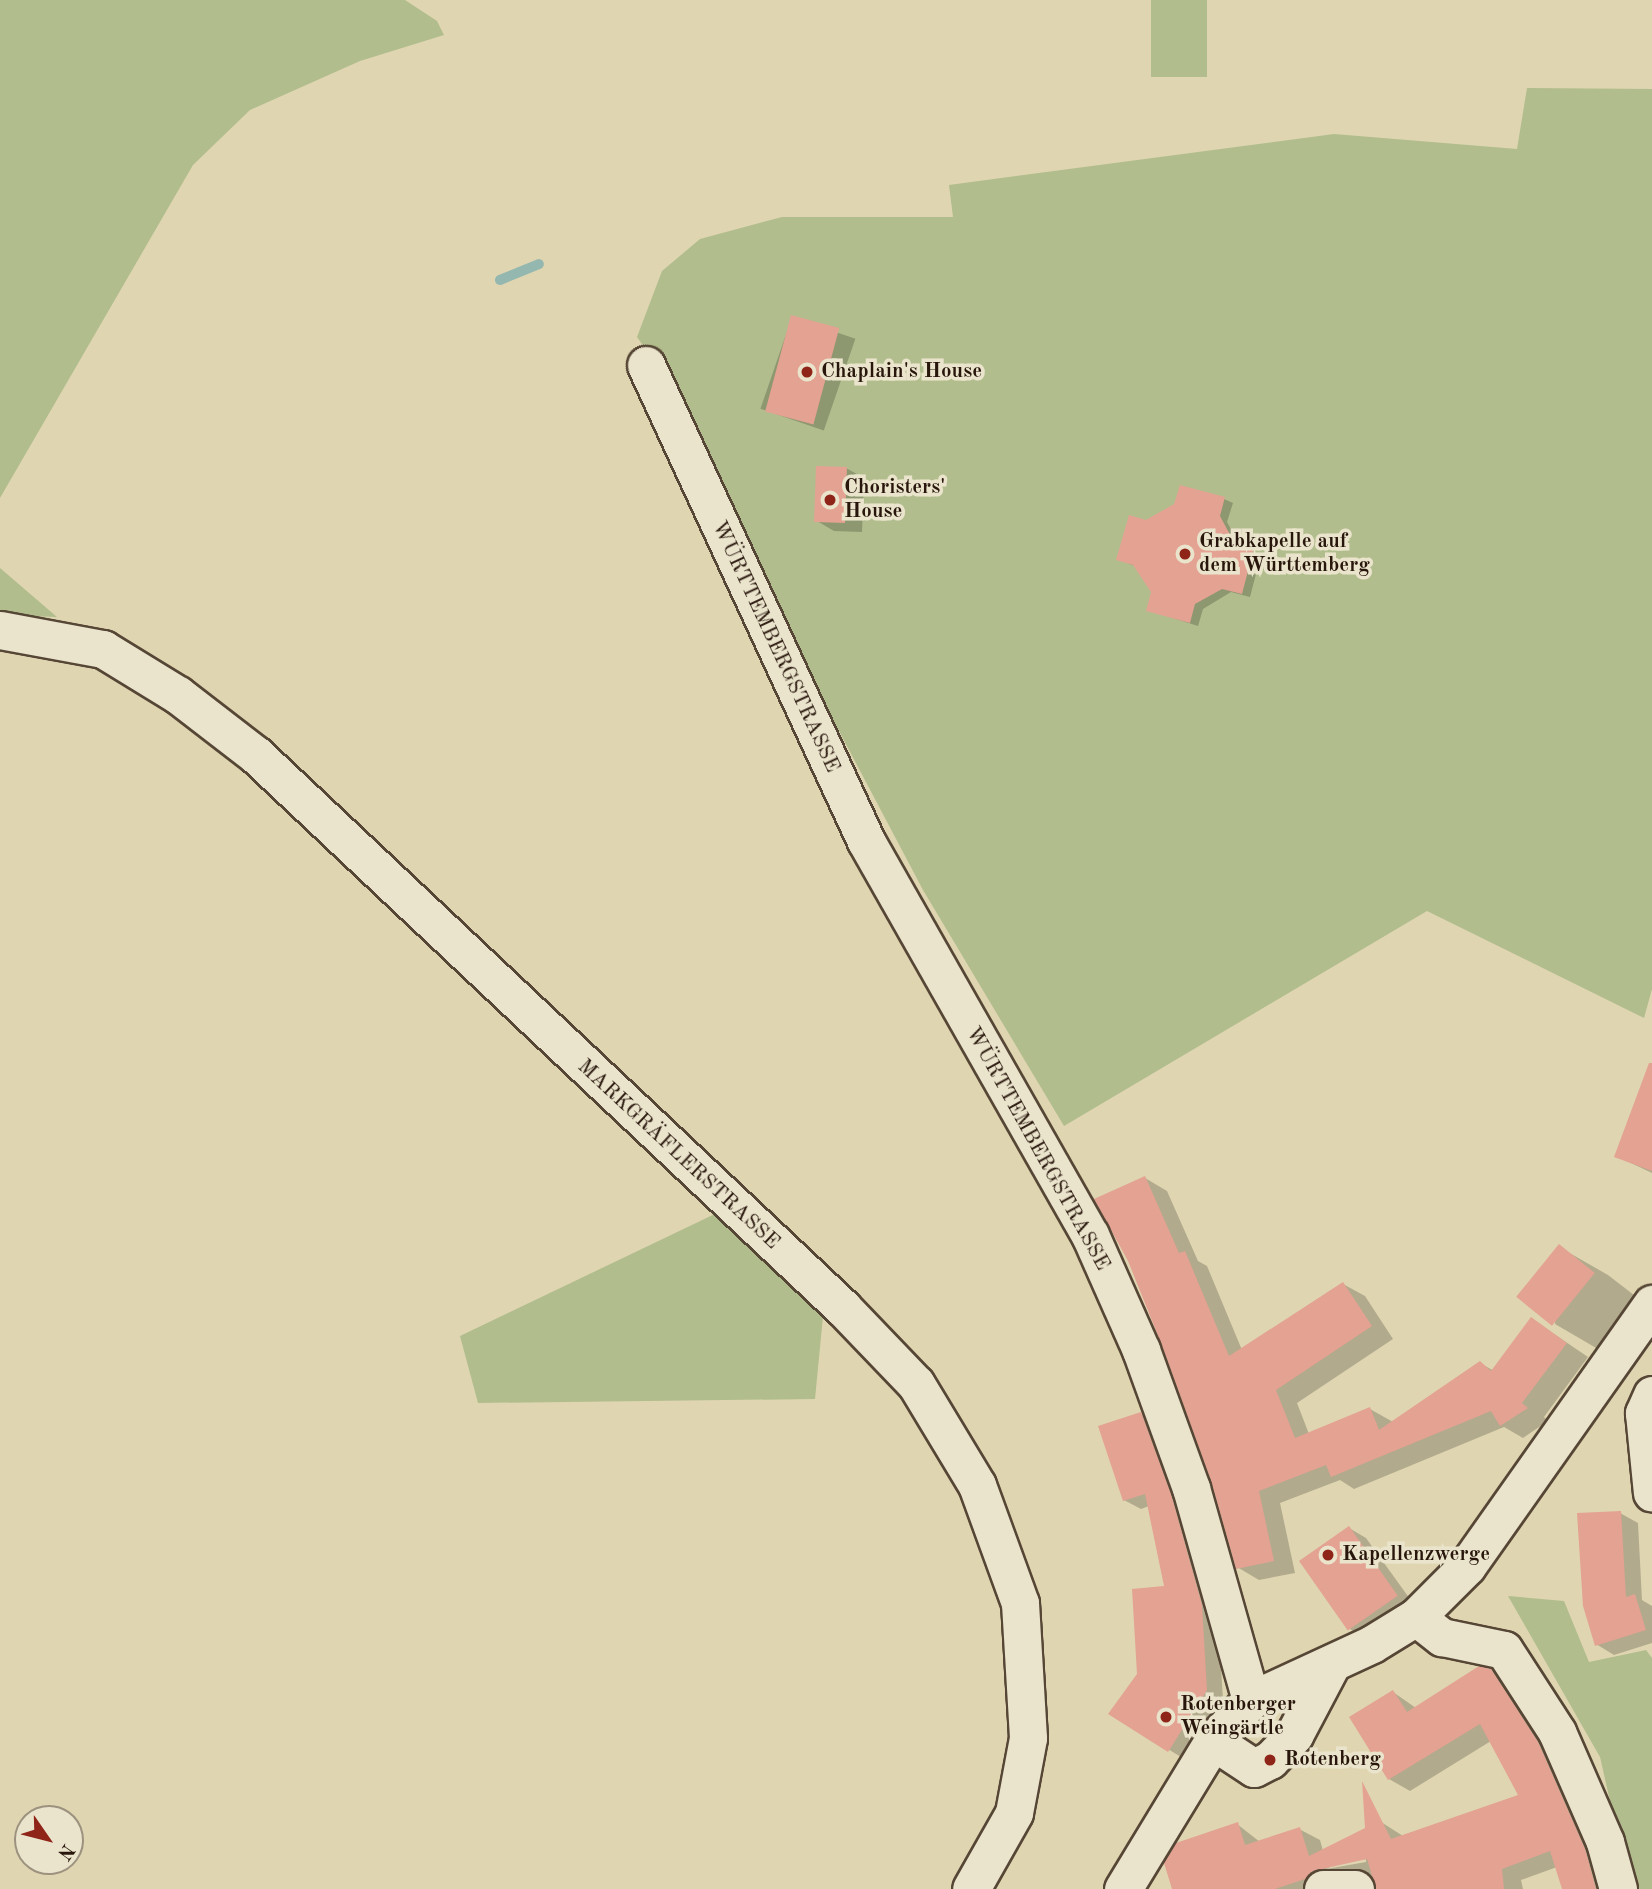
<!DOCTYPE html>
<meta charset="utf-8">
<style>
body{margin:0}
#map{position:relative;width:1652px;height:1889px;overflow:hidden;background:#dfd5b1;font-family:"Old Standard TT",serif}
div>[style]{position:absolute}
.green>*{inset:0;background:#b1bd8c;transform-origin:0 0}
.shadow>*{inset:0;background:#0003;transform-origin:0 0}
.stream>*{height:10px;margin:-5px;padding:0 5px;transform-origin:5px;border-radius:5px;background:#94b8b0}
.building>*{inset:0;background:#e3a292;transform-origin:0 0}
.roads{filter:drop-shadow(2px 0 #564635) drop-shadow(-2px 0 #564635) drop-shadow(0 2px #564635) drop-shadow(0 -2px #564635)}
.minor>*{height:37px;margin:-18.5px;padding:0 18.5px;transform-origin:18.5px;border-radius:18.5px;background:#eae4cc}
.dots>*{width:19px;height:19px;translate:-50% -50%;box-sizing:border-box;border:4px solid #eae4cc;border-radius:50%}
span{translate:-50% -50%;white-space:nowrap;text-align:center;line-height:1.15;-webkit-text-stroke:7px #eae4cc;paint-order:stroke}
.poi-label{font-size:21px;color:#28160c;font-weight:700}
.left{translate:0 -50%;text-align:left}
.street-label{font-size:21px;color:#28160c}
.north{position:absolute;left:14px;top:1805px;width:70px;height:70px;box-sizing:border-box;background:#eae4cc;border:2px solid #9c927f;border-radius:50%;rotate:125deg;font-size:19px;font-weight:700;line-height:28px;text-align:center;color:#28160c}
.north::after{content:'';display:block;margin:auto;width:24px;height:32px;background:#8f2418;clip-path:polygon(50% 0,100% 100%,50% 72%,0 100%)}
</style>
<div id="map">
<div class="green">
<div style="clip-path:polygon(0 0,405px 0,437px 21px,444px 35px,360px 61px,250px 110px,193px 165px,0 498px)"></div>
<div style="left:1151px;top:0;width:56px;height:77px"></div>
<div style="clip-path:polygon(1527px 88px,1652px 89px,1652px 989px,1644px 1018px,1427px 911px,1064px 1126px,923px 890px,745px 553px,675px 391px,637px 337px,662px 271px,700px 239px,782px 217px,953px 217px,949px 185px,1334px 134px,1517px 149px)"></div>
<div style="clip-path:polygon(0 568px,57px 617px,0 615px)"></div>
<div style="clip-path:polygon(719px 1212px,823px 1316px,815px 1399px,478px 1403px,460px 1336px)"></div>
<div style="clip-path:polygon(1508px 1596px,1564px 1601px,1589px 1662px,1646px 1650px,1652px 1658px,1652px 1889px,1630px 1889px,1600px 1757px)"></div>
</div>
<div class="shadow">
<div style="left:792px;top:317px;width:67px;height:97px;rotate:19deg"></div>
<div style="clip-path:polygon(846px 468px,864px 478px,862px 532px,834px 531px,817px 521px)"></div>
<div style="clip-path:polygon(1224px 499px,1233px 503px,1227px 522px,1241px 547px,1261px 555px,1250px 597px,1231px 592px,1203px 609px,1198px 626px,1148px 610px,1153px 591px,1137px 567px,1118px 559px,1146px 521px)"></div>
<div style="clip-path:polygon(1652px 1072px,1652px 1173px,1616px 1156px)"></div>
<div style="clip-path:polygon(1145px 1178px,1167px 1191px,1198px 1261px,1207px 1266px,1242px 1350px,1343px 1284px,1365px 1296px,1393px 1339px,1297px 1403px,1309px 1434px,1370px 1409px,1393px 1422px,1480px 1363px,1494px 1371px,1532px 1319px,1588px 1357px,1544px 1417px,1548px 1421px,1523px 1438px,1504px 1427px,1354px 1489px,1340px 1480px,1280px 1503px,1295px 1573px,1259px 1580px,1237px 1567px)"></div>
<div style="clip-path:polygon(1559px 1247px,1608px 1275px,1643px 1302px,1603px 1352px,1555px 1324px)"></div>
<div style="clip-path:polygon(1141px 1414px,1157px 1423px,1218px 1616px,1223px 1700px,1186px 1760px,1110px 1714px,1138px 1675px,1167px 1587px,1149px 1506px,1141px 1509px,1124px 1500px)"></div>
<div style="clip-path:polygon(1620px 1513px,1638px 1523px,1642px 1600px,1652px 1606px,1652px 1643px,1614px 1655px,1596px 1644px)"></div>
<div style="clip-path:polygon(1349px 1528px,1366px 1538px,1415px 1606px,1367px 1639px,1350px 1629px)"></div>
<div style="clip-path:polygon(evenodd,1490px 1670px,1512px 1683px,1559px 1755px,1614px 1889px,1564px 1889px,1557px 1867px,1521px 1880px,1523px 1889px,1376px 1889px,1371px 1874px,1334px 1881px,1327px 1889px,1174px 1889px,1237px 1824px,1260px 1842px,1299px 1829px,1320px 1840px,1323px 1851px,1381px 1822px,1403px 1836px,1521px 1796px,1491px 1741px,1410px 1791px,1389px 1779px,1393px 1692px,1416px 1708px,1490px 1670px,1366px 1859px,1366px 1862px,1326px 1869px,1334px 1865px,1366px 1859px)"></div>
</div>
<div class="stream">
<div style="left:500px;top:280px;width:42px;rotate:-22.3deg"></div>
</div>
<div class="building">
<div style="left:791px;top:315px;width:50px;height:100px;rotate:15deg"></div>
<div style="left:816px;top:466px;width:31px;height:56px;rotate:2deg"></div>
<div style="clip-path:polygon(1180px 485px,1225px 497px,1220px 516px,1235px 544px,1254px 548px,1242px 594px,1222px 589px,1195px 604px,1190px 623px,1146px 611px,1151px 592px,1133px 565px,1116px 560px,1129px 515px,1146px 520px,1174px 504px)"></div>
<div style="clip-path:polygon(1649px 1063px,1652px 1063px,1652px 1171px,1614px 1157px)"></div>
<div style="clip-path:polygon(1145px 1176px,1179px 1253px,1185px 1251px,1229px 1356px,1343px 1282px,1372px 1326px,1276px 1390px,1295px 1438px,1370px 1407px,1379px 1430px,1480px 1361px,1491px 1371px,1531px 1317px,1567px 1343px,1522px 1403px,1528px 1408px,1500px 1426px,1491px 1411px,1331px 1477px,1326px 1465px,1259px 1491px,1274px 1561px,1236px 1569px,1211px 1481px,1161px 1343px,1128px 1261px,1094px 1199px)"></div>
<div style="left:1559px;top:1244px;width:46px;height:68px;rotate:39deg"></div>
<div style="clip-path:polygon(1141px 1412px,1171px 1494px,1202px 1605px,1207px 1690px,1168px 1752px,1108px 1714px,1137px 1674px,1132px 1589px,1164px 1586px,1145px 1494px,1123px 1501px,1098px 1426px)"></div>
<div style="clip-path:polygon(1621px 1511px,1626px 1597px,1635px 1594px,1646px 1630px,1595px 1646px,1583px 1606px,1577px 1513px)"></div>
<div style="left:1349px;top:1526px;width:85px;height:61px;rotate:55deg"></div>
<div style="clip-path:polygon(1479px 1666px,1491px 1669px,1538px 1742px,1585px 1849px,1596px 1889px,1562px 1889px,1550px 1851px,1502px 1869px,1504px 1889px,1376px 1889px,1367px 1859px,1313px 1871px,1305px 1879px,1275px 1889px,1172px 1889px,1164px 1863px,1176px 1843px,1238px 1822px,1245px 1845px,1300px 1827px,1309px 1856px,1365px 1828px,1362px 1781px,1391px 1839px,1518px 1795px,1480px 1724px,1388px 1780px,1349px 1717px,1393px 1690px,1407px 1712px)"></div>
</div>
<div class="roads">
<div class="minor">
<div style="left:646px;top:365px;width:524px;rotate:65.19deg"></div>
<div style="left:866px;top:841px;width:453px;rotate:60.4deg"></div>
<div style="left:1090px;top:1235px;width:126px;rotate:66.1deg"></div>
<div style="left:1141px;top:1350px;width:147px;rotate:70.1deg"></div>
<div style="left:1191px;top:1488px;width:220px;rotate:74.2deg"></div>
<div style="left:0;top:630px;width:105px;rotate:10.5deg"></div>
<div style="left:103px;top:649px;width:88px;rotate:31.5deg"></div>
<div style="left:178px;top:695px;width:98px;rotate:37.6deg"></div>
<div style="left:256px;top:755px;width:806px;rotate:43.29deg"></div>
<div style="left:843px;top:1308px;width:105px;rotate:46.2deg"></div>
<div style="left:916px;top:1384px;width:118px;rotate:58.9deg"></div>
<div style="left:977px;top:1485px;width:126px;rotate:70deg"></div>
<div style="left:1020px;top:1603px;width:135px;rotate:86.6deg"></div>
<div style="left:1028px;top:1738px;width:76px;rotate:100.6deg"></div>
<div style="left:1014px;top:1813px;width:87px;rotate:119.5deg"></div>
<div style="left:1652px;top:1395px;width:20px;rotate:114deg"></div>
<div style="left:1644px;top:1413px;width:80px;rotate:84.3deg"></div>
<div style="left:1416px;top:1617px;width:33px;rotate:38deg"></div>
<div style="left:1442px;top:1637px;width:63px;rotate:11.8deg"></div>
<div style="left:1504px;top:1650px;width:98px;rotate:57.1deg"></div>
<div style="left:1557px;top:1732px;width:120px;rotate:66.4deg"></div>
<div style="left:1605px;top:1842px;width:49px;rotate:74.5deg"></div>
<div style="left:1213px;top:1741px;width:49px;rotate:33.4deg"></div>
<div style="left:1254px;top:1768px;width:18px;rotate:-27deg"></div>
<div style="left:1270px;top:1760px;width:35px;rotate:-46deg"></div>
<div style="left:1294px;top:1735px;width:77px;rotate:-62.1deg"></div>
<div style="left:1123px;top:1889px;width:173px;rotate:-58.7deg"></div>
<div style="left:1213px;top:1741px;width:56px;rotate:-47.2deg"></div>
<div style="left:1251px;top:1700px;width:133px;rotate:-24.8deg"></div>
<div style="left:1372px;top:1644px;width:52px;rotate:-31.5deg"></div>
<div style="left:1416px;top:1617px;width:72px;rotate:-45deg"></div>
<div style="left:1467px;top:1566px;width:321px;rotate:-54.8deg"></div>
<div style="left:1323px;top:1889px;width:32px"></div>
</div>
</div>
<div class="dots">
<div style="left:807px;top:372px;background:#8f2418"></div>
<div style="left:830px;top:500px;background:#8f2418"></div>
<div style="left:1185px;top:554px;background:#8f2418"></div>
<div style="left:1328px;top:1555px;background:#8f2418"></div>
<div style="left:1166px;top:1717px;background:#8f2418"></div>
<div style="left:1270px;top:1760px;background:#8f2418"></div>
</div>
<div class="poi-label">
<span class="left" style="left:821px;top:372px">Chaplain's House</span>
<span class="left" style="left:844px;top:500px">Choristers'<br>House</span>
<span class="left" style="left:1199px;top:554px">Grabkapelle auf<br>dem Württemberg</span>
<span class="left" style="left:1342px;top:1555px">Kapellenzwerge</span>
<span class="left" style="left:1180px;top:1717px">Rotenberger<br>Weingärtle</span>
<span class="left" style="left:1284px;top:1760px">Rotenberg</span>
</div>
<div class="street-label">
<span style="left:775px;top:647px;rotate:65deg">WÜRTTEMBERGSTRASSE</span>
<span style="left:1037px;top:1149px;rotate:61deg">WÜRTTEMBERGSTRASSE</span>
<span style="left:678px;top:1155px;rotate:43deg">MARKGRÄFLERSTRASSE</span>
</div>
<div class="north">N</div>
</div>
